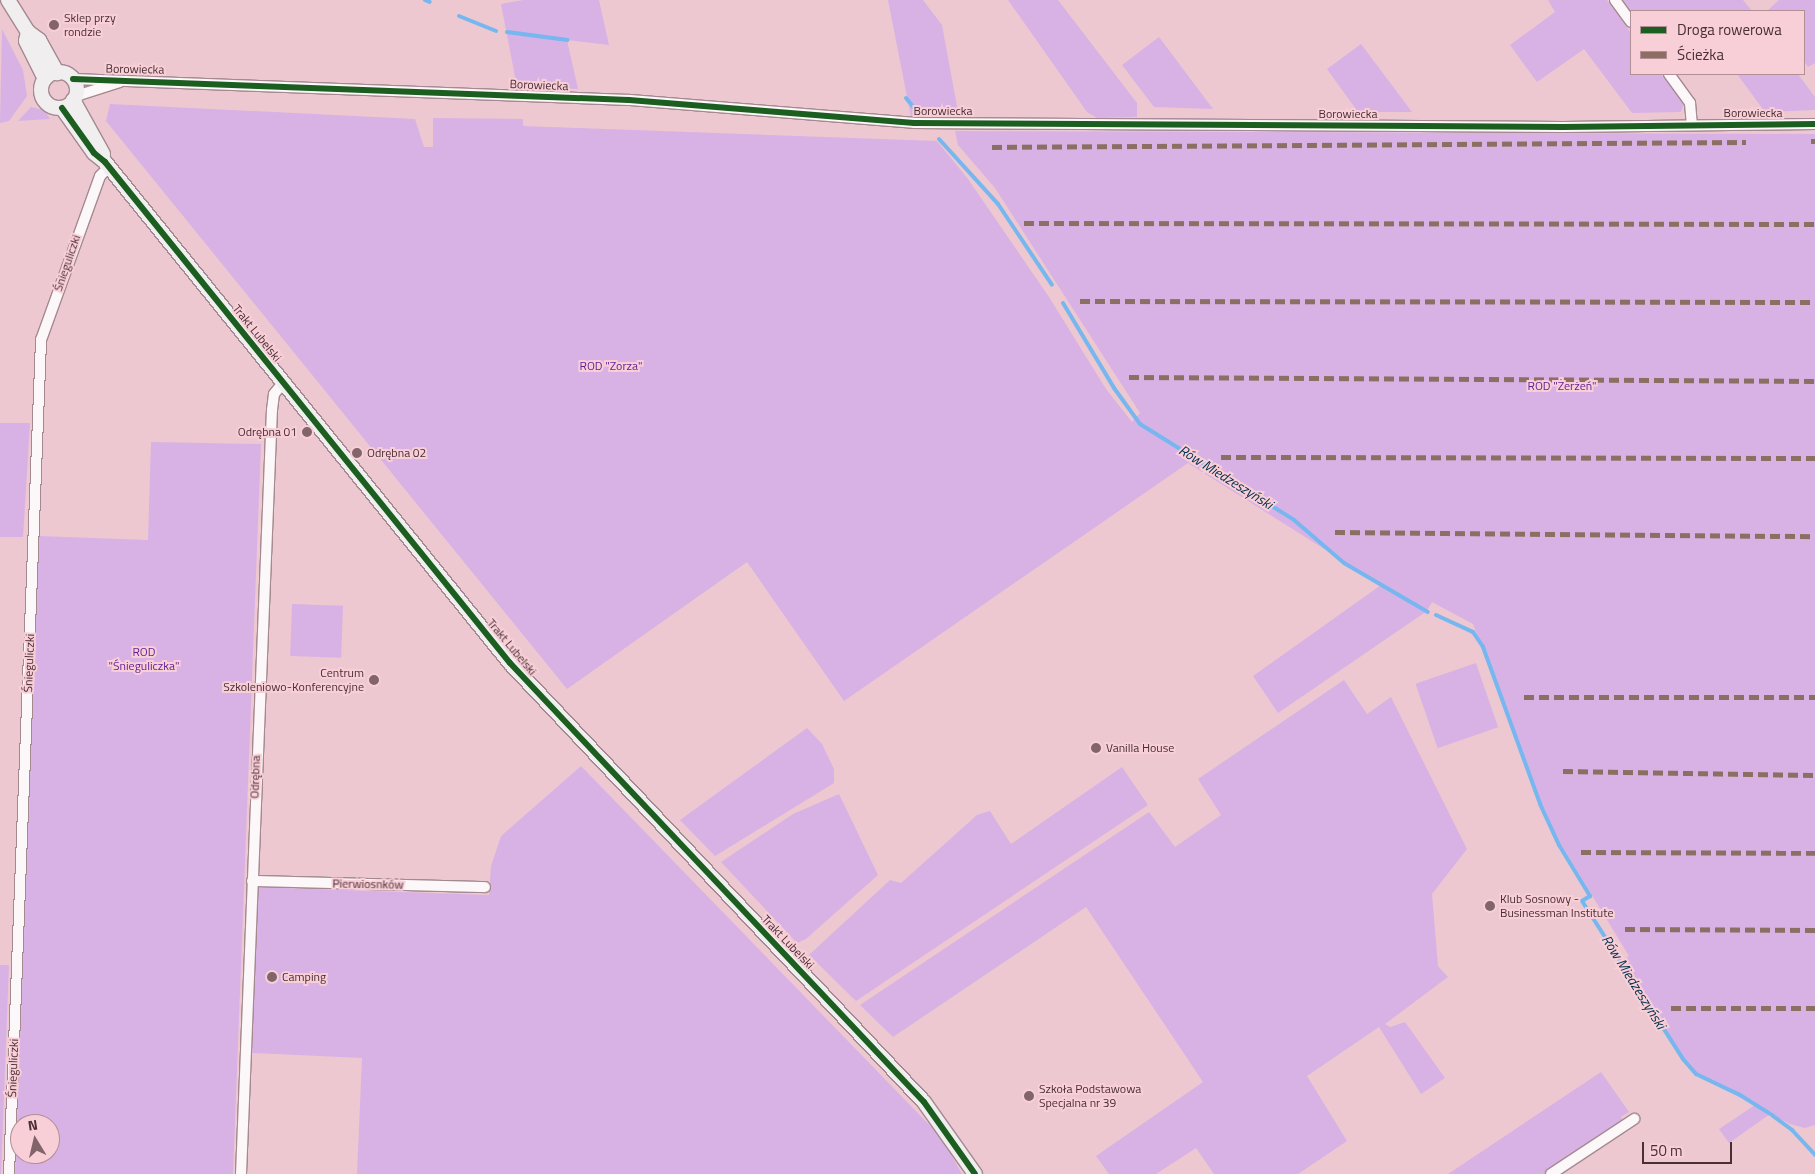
<!DOCTYPE html>
<meta charset="utf-8">
<style>
body{margin:0}
#map{position:relative;width:1815px;height:1174px;overflow:hidden;background:#edc8d0;font-family:"Titillium Web",sans-serif}
div>[style]{position:absolute}
.green>*{inset:0;background:#d8b2e5;transform-origin:0 0}
.stream>*{height:4px;margin:-2px;padding:0 2px;transform-origin:2px;border-radius:2px;background:#76b7f0}
.roads{filter:drop-shadow(1px 0 #a48990) drop-shadow(-1px 0 #a48990) drop-shadow(0 1px #a48990) drop-shadow(0 -1px #a48990)}
.street>*{height:10px;margin:-5px;padding:0 5px;transform-origin:5px;border-radius:5px;background:#fcf7f8}
.secondary>*{height:14px;margin:-7px;padding:0 7px;transform-origin:7px;border-radius:7px;background:#f0eeef}
.secondary>.ring{margin:-7px;padding:0;box-sizing:content-box;background:none;border:14px solid #f0eeef;border-radius:50%}
.quiet>*{height:5px;margin-top:-2.5px;transform-origin:0;background:repeating-linear-gradient(90deg,#8d6e63 0 10px,transparent 0 15px)}
.cycleway>*{height:6px;margin:-3px;padding:0 3px;transform-origin:3px;border-radius:3px;background:#1b5e20}
.dots>*{width:14px;height:14px;translate:-50% -50%;box-sizing:border-box;border:2px solid #f8cfd7;border-radius:50%}
span{translate:-50% -50%;white-space:nowrap;text-align:center;line-height:1.15;-webkit-text-stroke:4px #f8cfd7;paint-order:stroke}
.poi-label{font-size:12px;color:#492e34}
.left{translate:0 -50%;text-align:left}
.right{translate:-100% -50%;text-align:right}
.street-label{font-size:12px;color:#492e34}
.park-label{font-size:12px;color:#5f1e95}
.water-label{font-size:14px;color:#002d4b;font-style:italic}
.legend{position:absolute;left:1630px;top:10px;width:175px;height:65px;box-sizing:border-box;background:#f8cfd7;border:1px solid #b28f96;margin:0;padding:6px 9px;list-style:none;font-size:15px;color:#492e34}
.legend li{display:flex;align-items:center;gap:10px;height:25px}
.legend b{width:25px;border:1px solid #b28f96}
.north{position:absolute;left:10px;top:1114px;width:50px;height:50px;box-sizing:border-box;background:#f8cfd7;border:1px solid #b28f96;border-radius:50%;rotate:351deg;font-size:14px;font-weight:700;line-height:20px;text-align:center;color:#492e34}
.north::after{content:'';display:block;margin:auto;width:18px;height:22px;background:#82646b;clip-path:polygon(50% 0,100% 100%,50% 72%,0 100%)}
.scale{position:absolute;left:1642px;top:1142px;width:90px;height:22px;box-sizing:border-box;border:2px solid #492e34;border-top:0;padding-left:6px;font-size:15px;line-height:18px;white-space:nowrap;color:#492e34;-webkit-text-stroke:4px #f8cfd7;paint-order:stroke}
</style>
<div id="map">
<div class="green">
<div style="clip-path:polygon(523px 0,599px 0,609px 45px,567px 40px,578px 89px,517px 87px,501px 4px)"></div>
<div style="clip-path:polygon(888px 0,923px 0,942px 25px,958px 112px,911px 117px)"></div>
<div style="clip-path:polygon(1008px 0,1058px 0,1137px 103px,1137px 117px,1097px 118px,1087px 112px)"></div>
<div style="clip-path:polygon(1548px 0,1607px 0,1631px 33px,1631px 74px,1661px 74px,1684px 104px,1681px 112px,1632px 113px,1584px 49px,1537px 82px,1510px 45px,1555px 12px)"></div>
<div style="clip-path:polygon(1623px 0,1743px 0,1752px 11px,1631px 12px)"></div>
<div style="clip-path:polygon(1779px 0,1815px 0,1815px 63px,1808px 67px,1804px 61px,1804px 11px,1767px 11px)"></div>
<div style="clip-path:polygon(2px 29px,23px 70px,27px 96px,9px 121px,0 123px)"></div>
<div style="clip-path:polygon(1159px 37px,1213px 109px,1154px 107px,1122px 65px)"></div>
<div style="clip-path:polygon(1361px 44px,1412px 112px,1358px 112px,1327px 69px)"></div>
<div style="clip-path:polygon(1737px 74px,1798px 74px,1815px 97px,1815px 110px,1765px 112px)"></div>
<div style="clip-path:polygon(110px 104px,415px 119px,424px 147px,433px 147px,433px 118px,523px 119px,523px 126px,937px 141px,968px 179px,1049px 297px,1106px 389px,1132px 422px,1140px 413px,995px 188px,958px 145px,955px 131px,1815px 134px,1815px 1125px,1805px 1128px,1790px 1124px,1770px 1114px,1729px 1143px,1719px 1129px,1755px 1105px,1691px 1070px,1620px 961px,1629px 956px,1548px 823px,1473px 624px,1432px 602px,1427px 611px,1278px 713px,1253px 676px,1381px 585px,1188px 463px,844px 701px,747px 562px,567px 689px,106px 121px)"></div>
<div style="clip-path:polygon(31px 107px,44px 110px,50px 119px,18px 121px)"></div>
<div style="clip-path:polygon(0 423px,30px 423px,23px 537px,0 537px)"></div>
<div style="clip-path:polygon(evenodd,151px 442px,261px 444px,233px 1174px,15px 1174px,39px 536px,148px 540px,151px 442px,20px 1124px,50px 1124px,50px 1154px,20px 1154px,20px 1124px)"></div>
<div style="left:292px;top:604px;width:51px;height:52px;rotate:2deg"></div>
<div style="left:1476px;top:663px;width:68px;height:64px;rotate:71deg"></div>
<div style="clip-path:polygon(1344px 680px,1367px 714px,1391px 697px,1467px 849px,1432px 894px,1438px 966px,1448px 977px,1385px 1024px,1390px 1027px,1405px 1022px,1445px 1078px,1421px 1094px,1379px 1027px,1307px 1076px,1347px 1141px,1298px 1174px,1214px 1174px,1196px 1148px,1156px 1174px,1109px 1174px,1096px 1156px,1203px 1082px,1086px 907px,893px 1037px,860px 1005px,1149px 812px,1175px 847px,1221px 815px,1198px 779px)"></div>
<div style="clip-path:polygon(807px 728px,822px 744px,834px 769px,834px 783px,715px 856px,680px 820px)"></div>
<div style="clip-path:polygon(581px 766px,942px 1138px,962px 1174px,357px 1174px,362px 1058px,252px 1053px,258px 887px,489px 895px,491px 866px,501px 836px)"></div>
<div style="clip-path:polygon(1122px 767px,1148px 805px,856px 1001px,809px 955px,890px 880px,901px 883px,977px 815px,990px 811px,1011px 844px)"></div>
<div style="clip-path:polygon(839px 794px,878px 875px,806px 939px,797px 943px,721px 862px,793px 814px)"></div>
<div style="clip-path:polygon(0 965px,9px 965px,1px 1174px,0 1174px)"></div>
<div style="clip-path:polygon(1601px 1072px,1629px 1112px,1621px 1117px,1623px 1121px,1543px 1174px,1448px 1174px)"></div>
</div>
<div class="stream">
<div style="left:425px;top:0;width:5px;rotate:22deg"></div>
<div style="left:459px;top:16px;width:40px;rotate:22deg"></div>
<div style="left:507px;top:32px;width:61px;rotate:7.6deg"></div>
<div style="left:906px;top:98px;width:21px;rotate:51deg"></div>
<div style="left:939px;top:139px;width:88px;rotate:47.8deg"></div>
<div style="left:998px;top:204px;width:97px;rotate:56.3deg"></div>
<div style="left:1063px;top:303px;width:99px;rotate:59deg"></div>
<div style="left:1114px;top:388px;width:44px;rotate:54.2deg"></div>
<div style="left:1140px;top:424px;width:181px;rotate:31.9deg"></div>
<div style="left:1294px;top:520px;width:66px;rotate:40.7deg"></div>
<div style="left:1344px;top:563px;width:97px;rotate:30.3deg"></div>
<div style="left:1436px;top:615px;width:41px;rotate:24.7deg"></div>
<div style="left:1473px;top:632px;width:18px;rotate:56deg"></div>
<div style="left:1483px;top:647px;width:167px;rotate:70deg"></div>
<div style="left:1540px;top:804px;width:45px;rotate:65.1deg"></div>
<div style="left:1559px;top:845px;width:60px;rotate:58.7deg"></div>
<div style="left:1590px;top:896px;width:9px;rotate:148deg"></div>
<div style="left:1582px;top:901px;width:188px;rotate:57.4deg"></div>
<div style="left:1683px;top:1059px;width:20px;rotate:49deg"></div>
<div style="left:1696px;top:1074px;width:49px;rotate:25.5deg"></div>
<div style="left:1740px;top:1095px;width:39px;rotate:32deg"></div>
<div style="left:1773px;top:1116px;width:24px;rotate:36deg"></div>
<div style="left:1792px;top:1130px;width:34px;rotate:47deg"></div>
</div>
<div class="roads">
<div class="street">
<div style="left:1615px;top:0;width:27px;rotate:54deg"></div>
<div style="left:1669px;top:74px;width:36px;rotate:54deg"></div>
<div style="left:1690px;top:103px;width:22px;rotate:85deg"></div>
<div style="left:73px;top:79px;width:556px;rotate:2.16deg"></div>
<div style="left:629px;top:100px;width:286px;rotate:4.6deg"></div>
<div style="left:914px;top:123px;width:649px;rotate:0.35deg"></div>
<div style="left:1563px;top:127px;width:252px;rotate:-0.7deg"></div>
<div style="left:76px;top:96px;width:46px;rotate:-17.7deg"></div>
<div style="left:252px;top:881px;width:233px;rotate:1.5deg"></div>
<div style="left:9px;top:1174px;width:835px;rotate:-87.8deg"></div>
<div style="left:41px;top:340px;width:174px;rotate:-70.2deg"></div>
<div style="left:100px;top:176px;width:13px;rotate:-45deg"></div>
<div style="left:241px;top:1174px;width:765px;rotate:-87.68deg"></div>
<div style="left:272px;top:410px;width:16px;rotate:-83deg"></div>
<div style="left:274px;top:394px;width:14px;rotate:-51deg"></div>
<div style="left:1551px;top:1174px;width:100px;rotate:-33.5deg"></div>
</div>
<div class="secondary">
<div style="left:8px;top:0;width:38px;rotate:58deg"></div>
<div style="left:28px;top:32px;width:14px;rotate:36deg"></div>
<div style="left:39px;top:40px;width:38px;rotate:61deg"></div>
<div style="left:28px;top:32px;width:9px;rotate:103deg"></div>
<div style="left:26px;top:41px;width:42px;rotate:63.4deg"></div>
<div class="ring" style="left:41px;top:72px;width:22px;height:22px"></div>
<div style="left:73px;top:100px;width:62px;rotate:60.9deg"></div>
<div style="left:62px;top:108px;width:55px;rotate:54.6deg"></div>
<div style="left:94px;top:153px;width:14px;rotate:39deg"></div>
<div style="left:105px;top:162px;width:644px;rotate:51.05deg"></div>
<div style="left:510px;top:663px;width:603px;rotate:46.68deg"></div>
<div style="left:924px;top:1102px;width:88px;rotate:54.7deg"></div>
</div>
</div>
<div class="quiet">
<div style="left:1811px;top:141px;width:4px"></div>
<div style="left:992px;top:147px;width:754px;rotate:-0.38deg"></div>
<div style="left:1024px;top:223px;width:791px;rotate:0.07deg"></div>
<div style="left:1080px;top:301px;width:735px;rotate:0.08deg"></div>
<div style="left:1129px;top:377px;width:686px;rotate:0.33deg"></div>
<div style="left:1221px;top:457px;width:594px;rotate:0.1deg"></div>
<div style="left:1335px;top:532px;width:480px;rotate:0.5deg"></div>
<div style="left:1524px;top:697px;width:291px"></div>
<div style="left:1563px;top:771px;width:252px;rotate:0.9deg"></div>
<div style="left:1581px;top:852px;width:234px;rotate:0.2deg"></div>
<div style="left:1625px;top:929px;width:190px;rotate:0.3deg"></div>
<div style="left:1671px;top:1008px;width:144px"></div>
</div>
<div class="cycleway">
<div style="left:73px;top:79px;width:556px;rotate:2.16deg"></div>
<div style="left:629px;top:100px;width:286px;rotate:4.6deg"></div>
<div style="left:914px;top:123px;width:649px;rotate:0.35deg"></div>
<div style="left:1563px;top:127px;width:252px;rotate:-0.7deg"></div>
<div style="left:62px;top:108px;width:55px;rotate:54.6deg"></div>
<div style="left:94px;top:153px;width:14px;rotate:39deg"></div>
<div style="left:105px;top:162px;width:644px;rotate:51.05deg"></div>
<div style="left:510px;top:663px;width:603px;rotate:46.68deg"></div>
<div style="left:924px;top:1102px;width:88px;rotate:54.7deg"></div>
</div>
<div class="dots">
<div style="left:54px;top:25px;background:#82646b"></div>
<div style="left:307px;top:432px;background:#82646b"></div>
<div style="left:357px;top:453px;background:#82646b"></div>
<div style="left:374px;top:680px;background:#82646b"></div>
<div style="left:1096px;top:748px;background:#82646b"></div>
<div style="left:1490px;top:906px;background:#82646b"></div>
<div style="left:272px;top:977px;background:#82646b"></div>
<div style="left:1029px;top:1096px;background:#82646b"></div>
</div>
<div class="poi-label">
<span class="left" style="left:64px;top:25px">Sklep przy<br>rondzie</span>
<span class="right" style="left:297px;top:432px">Odrębna 01</span>
<span class="left" style="left:367px;top:453px">Odrębna 02</span>
<span class="right" style="left:364px;top:680px">Centrum<br>Szkoleniowo-Konferencyjne</span>
<span class="left" style="left:1106px;top:748px">Vanilla House</span>
<span class="left" style="left:1500px;top:906px">Klub Sosnowy -<br>Businessman Institute</span>
<span class="left" style="left:282px;top:977px">Camping</span>
<span class="left" style="left:1039px;top:1096px">Szkoła Podstawowa<br>Specjalna nr 39</span>
</div>
<div class="street-label">
<span style="left:135px;top:69px;rotate:1deg">Borowiecka</span>
<span style="left:539px;top:85px;rotate:2deg">Borowiecka</span>
<span style="left:943px;top:111px">Borowiecka</span>
<span style="left:1753px;top:113px">Borowiecka</span>
<span style="left:1348px;top:114px">Borowiecka</span>
<span style="left:67px;top:263px;rotate:-71deg">Śnieguliczki</span>
<span style="left:257px;top:333px;rotate:51deg">Trakt Lubelski</span>
<span style="left:512px;top:647px;rotate:50deg">Trakt Lubelski</span>
<span style="left:29px;top:663px;rotate:-88deg">Śnieguliczki</span>
<span style="left:255px;top:777px;rotate:-88deg">Odrębna</span>
<span style="left:368px;top:884px;rotate:1deg">Pierwiosnków</span>
<span style="left:788px;top:942px;rotate:46deg">Trakt Lubelski</span>
<span style="left:13px;top:1068px;rotate:-88deg">Śnieguliczki</span>
</div>
<div class="park-label">
<span style="left:611px;top:366px">ROD "Zorza"</span>
<span style="left:1562px;top:386px">ROD "Żerżeń"</span>
<span style="left:144px;top:659px">ROD<br>"Śnieguliczka"</span>
</div>
<div class="water-label">
<span style="left:1226px;top:477px;rotate:32deg">Rów Miedzeszyński</span>
<span style="left:1634px;top:982px;rotate:58deg">Rów Miedzeszyński</span>
</div>
<ul class="legend">
<li><b style="height:6px;background:#1b5e20"></b>Droga rowerowa</li>
<li><b style="height:6px;background:#8d6e63"></b>Ścieżka</li>
</ul>
<div class="north">N</div>
<div class="scale">50 m</div>
</div>
